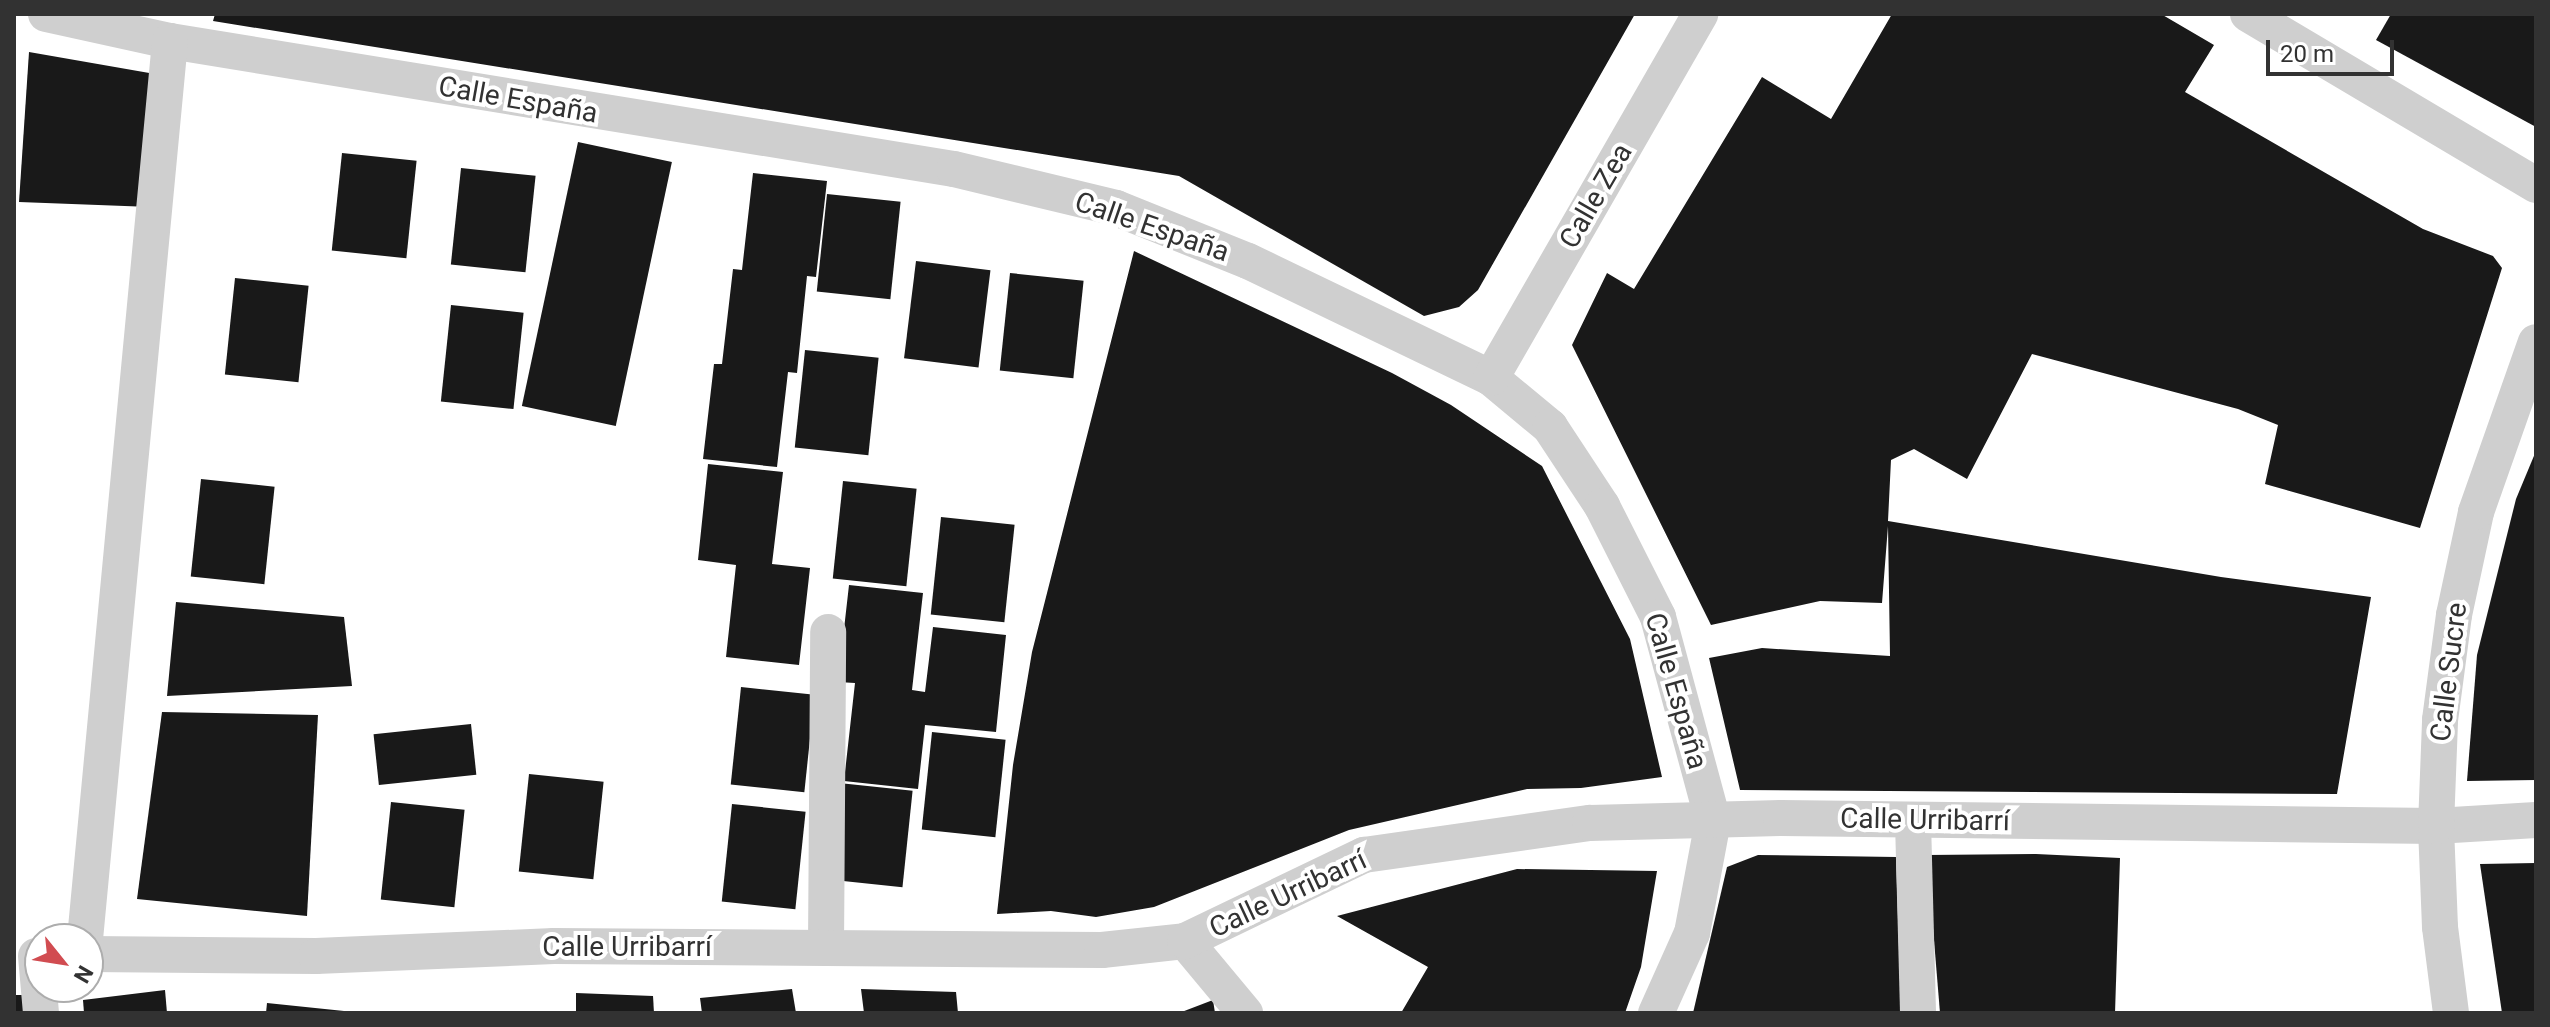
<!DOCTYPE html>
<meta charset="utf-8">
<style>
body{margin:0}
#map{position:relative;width:2550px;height:1027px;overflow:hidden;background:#fff;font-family:Roboto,sans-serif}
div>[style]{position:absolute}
.building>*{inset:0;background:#191919;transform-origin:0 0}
.minor>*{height:36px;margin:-18px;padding:0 18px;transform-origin:18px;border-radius:18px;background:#cfcfcf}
span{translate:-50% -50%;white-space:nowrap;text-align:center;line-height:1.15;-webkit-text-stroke:8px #fff;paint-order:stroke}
.street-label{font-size:28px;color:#323232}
.frame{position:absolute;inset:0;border:16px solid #323232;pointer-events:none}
.north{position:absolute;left:24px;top:923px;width:80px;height:80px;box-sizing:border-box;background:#fff;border:2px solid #adadad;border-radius:50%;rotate:120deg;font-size:22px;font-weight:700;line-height:32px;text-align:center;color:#323232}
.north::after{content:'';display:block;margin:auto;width:28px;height:36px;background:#d14c51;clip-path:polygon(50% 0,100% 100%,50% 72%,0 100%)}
.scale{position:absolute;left:2266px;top:40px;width:128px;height:36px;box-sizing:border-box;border:4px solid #323232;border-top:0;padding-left:10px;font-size:24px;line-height:28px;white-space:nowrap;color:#323232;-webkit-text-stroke:6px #fff;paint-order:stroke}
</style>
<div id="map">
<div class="building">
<div style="clip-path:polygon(215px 14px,1635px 14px,1478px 290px,1459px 307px,1424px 316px,1179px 176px,213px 21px)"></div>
<div style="clip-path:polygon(1892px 14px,2161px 14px,2214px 45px,2185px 92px,2423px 229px,2493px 256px,2502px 268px,2420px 528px,2265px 484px,2278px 425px,2238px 409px,2032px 354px,1967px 479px,1914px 449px,1891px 460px,1888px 521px,2221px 577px,2371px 597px,2337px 794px,1740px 790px,1709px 658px,1762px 648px,1890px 656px,1888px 526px,1882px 603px,1820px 601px,1711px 625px,1572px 345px,1607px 273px,1634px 289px,1762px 77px,1831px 119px)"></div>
<div style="clip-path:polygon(2391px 14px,2536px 14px,2536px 127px,2376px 40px)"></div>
<div style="clip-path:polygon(29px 52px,155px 74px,151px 207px,19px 202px)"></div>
<div style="left:578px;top:142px;width:96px;height:270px;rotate:12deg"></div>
<div style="left:342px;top:153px;width:75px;height:98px;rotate:6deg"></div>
<div style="left:461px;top:168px;width:75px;height:97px;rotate:6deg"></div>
<div style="clip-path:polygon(753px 173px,827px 181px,816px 277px,807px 276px,797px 373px,788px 372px,777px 467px,703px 459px,714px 364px,722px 364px,733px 269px,742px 270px)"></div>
<div style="left:827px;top:194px;width:74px;height:98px;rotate:6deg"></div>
<div style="clip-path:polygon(1134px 251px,1392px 373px,1451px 405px,1542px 466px,1630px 639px,1662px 777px,1581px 788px,1527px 789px,1349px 830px,1154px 907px,1096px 917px,1051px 911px,997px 914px,1013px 765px,1032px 652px)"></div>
<div style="left:916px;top:261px;width:75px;height:98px;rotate:7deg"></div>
<div style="left:1010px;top:273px;width:74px;height:98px;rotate:6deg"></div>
<div style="left:235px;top:278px;width:74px;height:97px;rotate:6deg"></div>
<div style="left:451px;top:305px;width:73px;height:97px;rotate:6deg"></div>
<div style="left:805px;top:350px;width:74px;height:98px;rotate:6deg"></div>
<div style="clip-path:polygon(2536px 451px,2536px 780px,2467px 781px,2477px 655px,2516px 499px)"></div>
<div style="clip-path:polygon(708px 464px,783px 472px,772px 564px,810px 568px,799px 665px,726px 657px,736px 565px,698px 560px)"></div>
<div style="left:201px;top:479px;width:74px;height:98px;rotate:6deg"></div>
<div style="left:843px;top:481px;width:74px;height:98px;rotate:6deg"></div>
<div style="left:941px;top:517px;width:74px;height:98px;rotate:6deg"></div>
<div style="clip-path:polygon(849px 585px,923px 593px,912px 690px,925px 692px,933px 627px,1006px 635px,996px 732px,925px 725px,918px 789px,844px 781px,855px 683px,838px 682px)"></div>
<div style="clip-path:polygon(176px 602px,344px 617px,352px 686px,167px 696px)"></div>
<div style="left:741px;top:687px;width:74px;height:98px;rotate:6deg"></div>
<div style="clip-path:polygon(162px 712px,318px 715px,307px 916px,137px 899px)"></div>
<div style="left:471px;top:724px;width:51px;height:98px;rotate:84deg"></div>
<div style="left:932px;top:732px;width:74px;height:98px;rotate:6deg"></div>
<div style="left:529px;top:774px;width:75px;height:98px;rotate:6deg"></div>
<div style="left:839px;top:783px;width:74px;height:97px;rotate:6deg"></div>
<div style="left:391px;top:802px;width:74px;height:98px;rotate:6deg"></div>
<div style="left:732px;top:804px;width:74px;height:98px;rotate:6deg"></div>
<div style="clip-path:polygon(2036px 854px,2120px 858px,2115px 1013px,1940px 1013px,1927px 855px)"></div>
<div style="clip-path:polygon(1758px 855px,1896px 857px,1901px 1013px,1693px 1013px,1727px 867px)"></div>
<div style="clip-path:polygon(2536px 863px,2536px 1013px,2502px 1013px,2480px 864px)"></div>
<div style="clip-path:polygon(1517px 869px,1657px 871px,1641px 967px,1625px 1013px,1401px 1013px,1428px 967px,1337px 916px)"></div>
<div style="clip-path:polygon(792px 989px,796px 1013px,702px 1013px,700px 998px)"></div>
<div style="clip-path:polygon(861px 989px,956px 992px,958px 1013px,864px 1013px)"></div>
<div style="clip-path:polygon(165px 990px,167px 1013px,84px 1013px,83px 1000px)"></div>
<div style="clip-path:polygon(576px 993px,653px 996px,654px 1013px,576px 1013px)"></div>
<div style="clip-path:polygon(14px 995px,22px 995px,24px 1013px,14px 1013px)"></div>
<div style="clip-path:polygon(1213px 1000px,1215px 1013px,1179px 1013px)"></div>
<div style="clip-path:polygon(267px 1003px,344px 1011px,343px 1013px,266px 1013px)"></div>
</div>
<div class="minor">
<div style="left:46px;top:14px;width:127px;rotate:12.3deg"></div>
<div style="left:170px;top:41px;width:794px;rotate:9.27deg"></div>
<div style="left:954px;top:169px;width:167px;rotate:13.5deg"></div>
<div style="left:1116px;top:208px;width:142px;rotate:21.9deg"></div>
<div style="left:1248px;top:261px;width:270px;rotate:25.7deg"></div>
<div style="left:1491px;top:378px;width:77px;rotate:39.7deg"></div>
<div style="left:1550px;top:427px;width:95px;rotate:56.6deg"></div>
<div style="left:1602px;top:506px;width:124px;rotate:63.2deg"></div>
<div style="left:1658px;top:617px;width:211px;rotate:74.9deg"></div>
<div style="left:1713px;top:821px;width:114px;rotate:100.6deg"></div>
<div style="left:1692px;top:933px;width:88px;rotate:114.2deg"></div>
<div style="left:2248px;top:14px;width:335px;rotate:30.7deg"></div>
<div style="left:1491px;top:378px;width:420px;rotate:-60.1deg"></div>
<div style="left:1913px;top:821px;width:192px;rotate:88.5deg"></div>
<div style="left:85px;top:939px;width:902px;rotate:-84.59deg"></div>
<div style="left:1185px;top:941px;width:94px;rotate:50.2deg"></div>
<div style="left:826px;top:947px;width:315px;rotate:-89.6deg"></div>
<div style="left:88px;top:954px;width:228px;rotate:0.5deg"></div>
<div style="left:316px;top:956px;width:238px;rotate:-2.4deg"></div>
<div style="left:554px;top:946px;width:548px;rotate:0.42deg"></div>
<div style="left:1102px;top:950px;width:83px;rotate:-6.2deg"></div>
<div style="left:1185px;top:941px;width:199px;rotate:-25.7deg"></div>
<div style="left:1364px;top:855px;width:228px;rotate:-8.1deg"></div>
<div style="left:1590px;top:823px;width:191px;rotate:-1.5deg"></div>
<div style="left:1781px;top:818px;width:655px;rotate:0.7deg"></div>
<div style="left:2436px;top:826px;width:100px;rotate:-3.4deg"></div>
<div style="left:36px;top:956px;width:57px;rotate:85deg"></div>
<div style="left:2451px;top:1013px;width:87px;rotate:-97.3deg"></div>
<div style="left:2440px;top:927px;width:101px;rotate:-92.3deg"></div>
<div style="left:2436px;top:826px;width:106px;rotate:-87.8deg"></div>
<div style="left:2440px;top:720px;width:106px;rotate:-82.4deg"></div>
<div style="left:2454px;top:615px;width:105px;rotate:-77.9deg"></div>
<div style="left:2476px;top:512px;width:180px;rotate:-70.6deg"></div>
</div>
<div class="street-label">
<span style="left:518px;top:100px;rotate:10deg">Calle España</span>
<span style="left:1596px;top:196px;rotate:-60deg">Calle Zea</span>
<span style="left:1152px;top:227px;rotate:19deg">Calle España</span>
<span style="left:2449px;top:672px;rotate:-83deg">Calle Sucre</span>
<span style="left:1676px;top:691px;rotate:74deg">Calle España</span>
<span style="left:1925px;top:820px;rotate:1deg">Calle Urribarrí</span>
<span style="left:1288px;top:894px;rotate:-25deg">Calle Urribarrí</span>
<span style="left:627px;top:947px">Calle Urribarrí</span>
</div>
<div class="frame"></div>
<div class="north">N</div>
<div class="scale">20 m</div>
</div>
